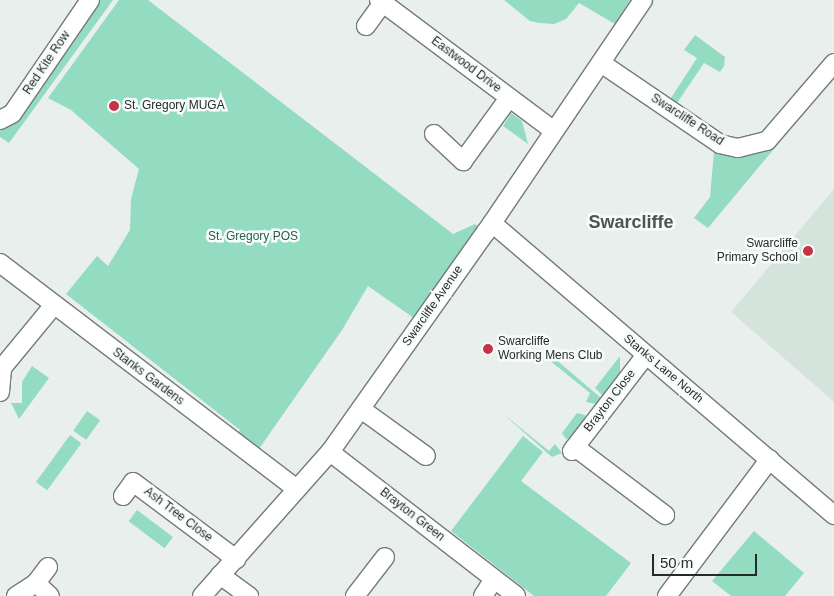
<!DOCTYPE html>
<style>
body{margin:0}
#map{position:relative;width:834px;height:596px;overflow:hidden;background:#e9efec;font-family:Arial,sans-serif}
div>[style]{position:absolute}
.built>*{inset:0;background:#d5e3dd}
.green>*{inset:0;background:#93dcc2;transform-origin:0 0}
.roads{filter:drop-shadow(1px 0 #757b79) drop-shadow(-1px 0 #757b79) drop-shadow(0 1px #757b79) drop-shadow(0 -1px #757b79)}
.minor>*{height:18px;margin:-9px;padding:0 9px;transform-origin:9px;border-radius:9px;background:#fff}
.dots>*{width:14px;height:14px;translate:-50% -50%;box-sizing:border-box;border:2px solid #f6fcfa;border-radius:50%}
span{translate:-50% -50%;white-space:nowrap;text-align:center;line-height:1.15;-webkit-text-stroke:5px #f6fcfa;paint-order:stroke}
.street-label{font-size:12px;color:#282a29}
.poi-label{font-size:12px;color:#282a29}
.left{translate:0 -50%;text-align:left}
.right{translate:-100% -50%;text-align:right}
.park-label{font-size:12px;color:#2b5e4d}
.district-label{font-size:18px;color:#4f5452;font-weight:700}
.scale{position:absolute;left:652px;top:554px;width:105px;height:22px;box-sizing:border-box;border:2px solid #282a29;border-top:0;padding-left:6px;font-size:15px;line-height:18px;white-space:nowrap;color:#282a29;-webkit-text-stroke:4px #f6fcfa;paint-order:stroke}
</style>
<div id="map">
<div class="built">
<div style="clip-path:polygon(834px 189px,834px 402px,731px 312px)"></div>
</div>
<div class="green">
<div style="clip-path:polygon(90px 0,113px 0,9px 143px,0 137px,0 120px)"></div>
<div style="clip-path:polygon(119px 0,148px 0,453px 234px,475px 224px,486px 232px,421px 323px,368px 286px,342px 330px,254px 456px,233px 441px,240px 430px,66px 294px,97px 256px,108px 266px,130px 230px,131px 199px,139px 169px,71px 110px,48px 98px)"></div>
<div style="clip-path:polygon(504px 0,630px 0,615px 24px,579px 3px,566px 19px,554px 24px,539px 23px,530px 21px)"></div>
<div style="clip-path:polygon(695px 35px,725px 57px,724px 66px,720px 72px,704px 63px,675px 106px,669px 101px,697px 58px,684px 50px)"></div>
<div style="clip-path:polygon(511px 113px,522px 121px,528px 144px,503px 126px)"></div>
<div style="clip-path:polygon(780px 127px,788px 132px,708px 228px,694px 218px,710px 197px,715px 140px,738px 148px)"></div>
<div style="clip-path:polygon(547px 352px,601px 398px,596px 404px,586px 402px,590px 393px,544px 356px)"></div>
<div style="clip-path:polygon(620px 356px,620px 372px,603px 396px,595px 388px)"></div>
<div style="clip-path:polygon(32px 366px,49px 378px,19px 419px,11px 403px,22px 403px,22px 382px)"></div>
<div style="left:87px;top:411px;width:16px;height:24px;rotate:35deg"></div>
<div style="clip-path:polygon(502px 413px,549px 451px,555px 444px,562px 453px,552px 457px)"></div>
<div style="clip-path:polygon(577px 413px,585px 415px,585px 420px,571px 438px,566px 439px,562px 433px)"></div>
<div style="left:70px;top:435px;width:14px;height:58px;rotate:36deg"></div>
<div style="clip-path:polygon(523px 436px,543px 452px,521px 481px,631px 563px,606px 596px,534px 596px,451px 531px)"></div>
<div style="left:137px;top:510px;width:45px;height:14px;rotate:37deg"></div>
<div style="clip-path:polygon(754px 531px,804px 573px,785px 596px,731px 596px,712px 581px)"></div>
</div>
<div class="roads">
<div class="minor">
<div style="left:379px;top:0;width:217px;rotate:36.8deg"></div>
<div style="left:366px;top:26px;width:29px;rotate:-54deg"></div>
<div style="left:601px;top:63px;width:144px;rotate:34.2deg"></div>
<div style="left:720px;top:144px;width:18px;rotate:13deg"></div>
<div style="left:738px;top:148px;width:30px;rotate:-14deg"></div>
<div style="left:767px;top:141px;width:103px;rotate:-49.3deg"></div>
<div style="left:0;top:120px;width:13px;rotate:-27deg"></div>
<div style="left:12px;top:114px;width:138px;rotate:-55.6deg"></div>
<div style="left:434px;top:134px;width:40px;rotate:43deg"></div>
<div style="left:463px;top:161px;width:78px;rotate:-53.9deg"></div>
<div style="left:492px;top:223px;width:450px;rotate:40.5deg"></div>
<div style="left:0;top:263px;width:373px;rotate:37.3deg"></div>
<div style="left:0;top:392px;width:24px;rotate:-85deg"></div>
<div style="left:2px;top:368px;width:82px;rotate:-50.5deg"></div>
<div style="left:361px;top:409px;width:80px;rotate:35.9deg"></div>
<div style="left:575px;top:447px;width:113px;rotate:37.1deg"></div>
<div style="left:572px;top:451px;width:121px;rotate:-52.4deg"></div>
<div style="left:330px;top:452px;width:235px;rotate:37.7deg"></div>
<div style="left:123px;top:496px;width:17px;rotate:-54deg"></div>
<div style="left:133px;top:482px;width:129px;rotate:36.8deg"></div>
<div style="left:220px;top:575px;width:36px;rotate:36deg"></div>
<div style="left:36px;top:583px;width:19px;rotate:43deg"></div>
<div style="left:16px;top:596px;width:24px;rotate:-33deg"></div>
<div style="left:36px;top:583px;width:20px;rotate:-53deg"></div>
<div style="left:202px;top:596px;width:193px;rotate:-48.4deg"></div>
<div style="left:330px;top:452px;width:270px;rotate:-54.7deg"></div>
<div style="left:486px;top:232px;width:280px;rotate:-55.9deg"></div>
<div style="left:355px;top:596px;width:49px;rotate:-52.4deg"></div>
<div style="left:483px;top:596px;width:20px;rotate:-57deg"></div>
<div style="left:667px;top:596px;width:171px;rotate:-53.1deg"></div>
</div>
</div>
<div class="dots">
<div style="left:114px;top:106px;background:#c43443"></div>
<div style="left:808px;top:251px;background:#c43443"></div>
<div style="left:488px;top:349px;background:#c43443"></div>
</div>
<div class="street-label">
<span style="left:47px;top:63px;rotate:-56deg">Red Kite Row</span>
<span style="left:466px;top:65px;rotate:37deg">Eastwood Drive</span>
<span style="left:687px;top:120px;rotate:33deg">Swarcliffe Road</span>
<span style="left:433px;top:306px;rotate:-55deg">Swarcliffe Avenue</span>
<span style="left:663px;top:369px;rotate:40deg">Stanks Lane North</span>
<span style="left:148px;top:377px;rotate:37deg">Stanks Gardens</span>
<span style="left:610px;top:401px;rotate:-52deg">Brayton Close</span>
<span style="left:178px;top:515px;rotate:37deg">Ash Tree Close</span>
<span style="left:412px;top:515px;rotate:38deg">Brayton Green</span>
</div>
<div class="poi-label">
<span class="left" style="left:124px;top:106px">St. Gregory MUGA</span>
<span class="right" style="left:798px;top:251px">Swarcliffe<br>Primary School</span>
<span class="left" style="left:498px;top:349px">Swarcliffe<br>Working Mens Club</span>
</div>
<div class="park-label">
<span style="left:253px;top:237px">St. Gregory POS</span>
</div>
<div class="district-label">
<span style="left:631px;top:222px">Swarcliffe</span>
</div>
<div class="scale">50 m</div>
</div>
